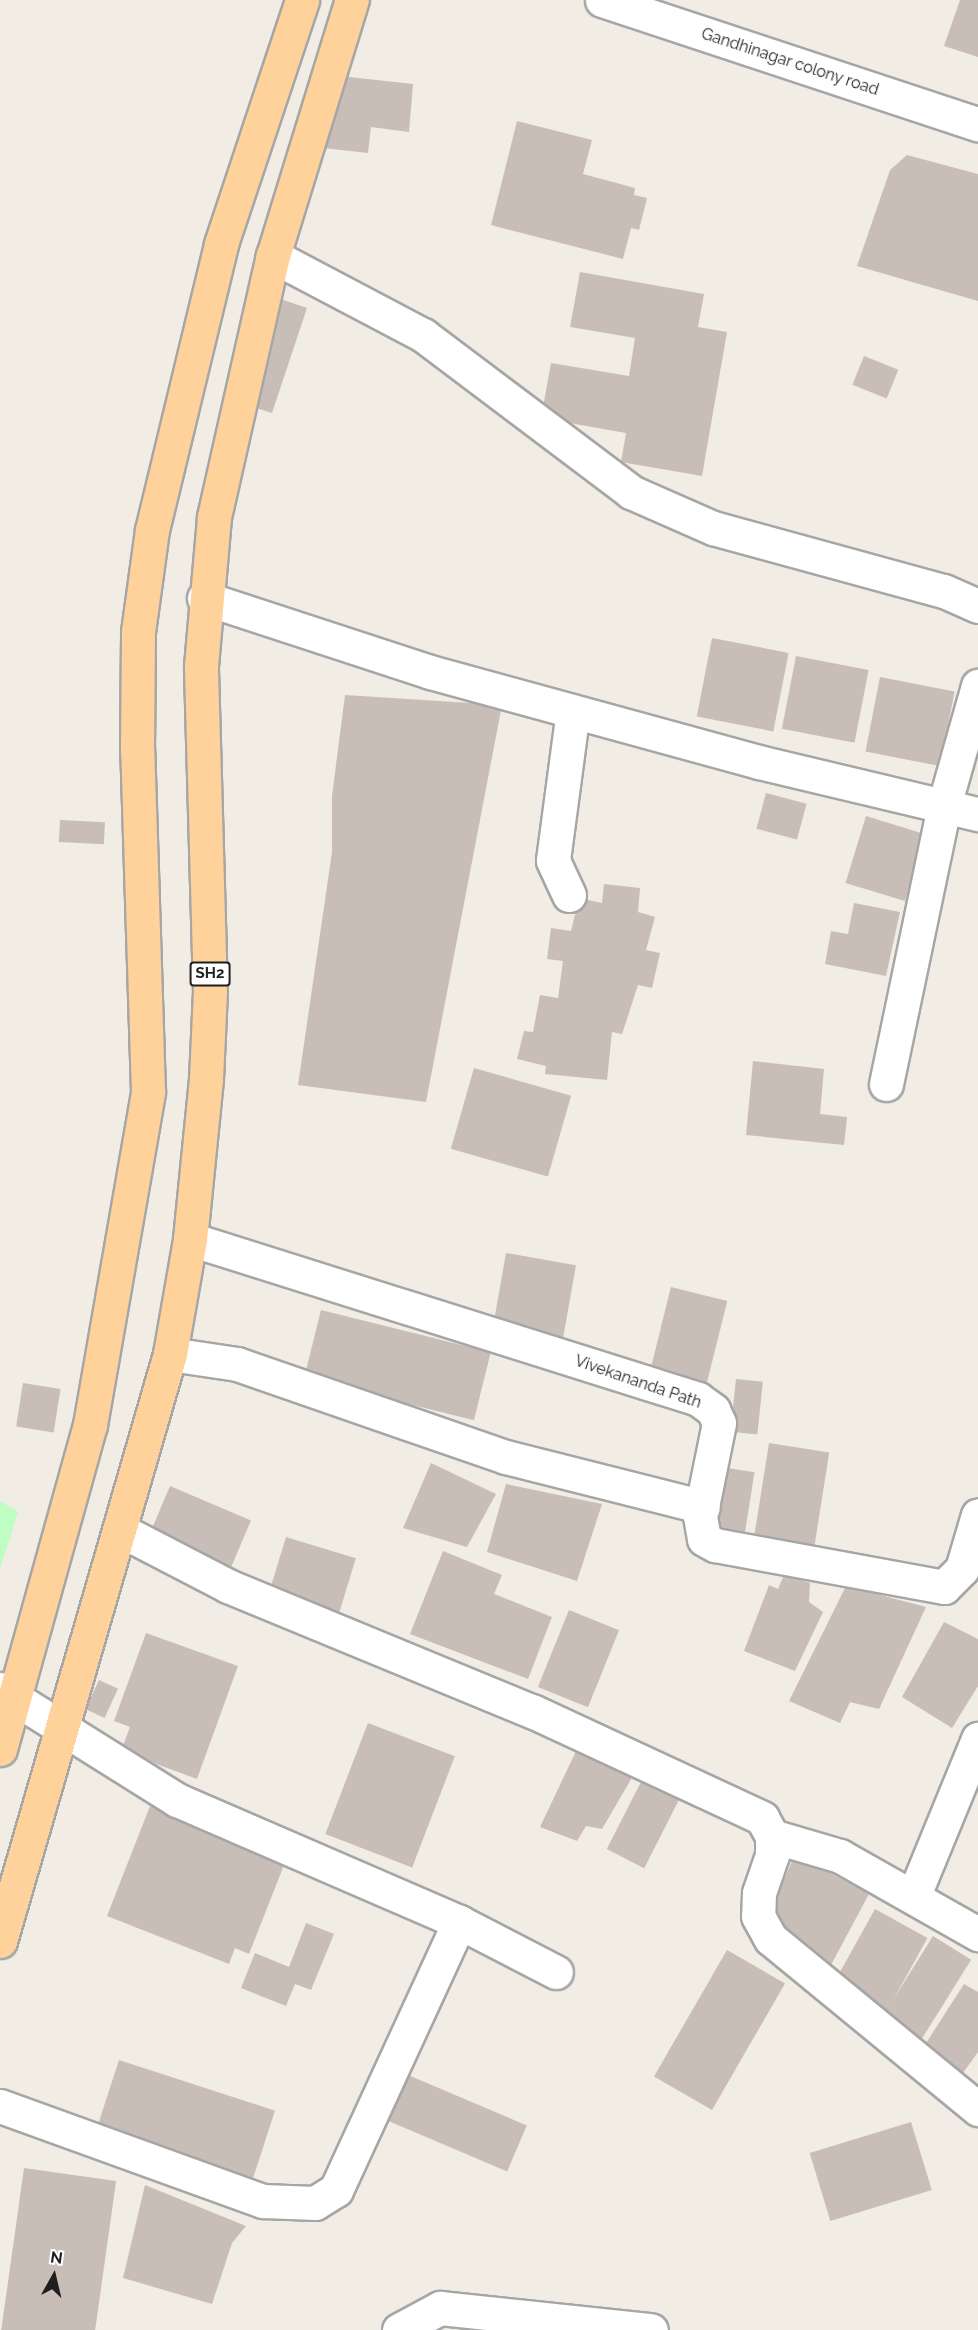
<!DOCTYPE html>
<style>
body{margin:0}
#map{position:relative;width:978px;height:2330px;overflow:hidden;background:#f1ece4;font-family:Raleway,sans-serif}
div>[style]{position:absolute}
.park>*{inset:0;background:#befec2}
.building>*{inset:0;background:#c9beb7;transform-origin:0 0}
.roads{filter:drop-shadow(2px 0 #a6a6a6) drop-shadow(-2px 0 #a6a6a6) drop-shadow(0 2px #a6a6a6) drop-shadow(0 -2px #a6a6a6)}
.minor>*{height:33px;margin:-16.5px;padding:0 16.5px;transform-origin:16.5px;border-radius:16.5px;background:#fff}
.major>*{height:33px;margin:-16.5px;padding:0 16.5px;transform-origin:16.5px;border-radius:16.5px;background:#ffd29b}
span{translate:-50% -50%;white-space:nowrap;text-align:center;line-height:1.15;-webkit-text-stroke:5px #fff;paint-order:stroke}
.shield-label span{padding:2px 4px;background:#fff;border:2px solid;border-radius:4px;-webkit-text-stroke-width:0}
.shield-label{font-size:15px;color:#1f1f1f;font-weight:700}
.street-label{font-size:16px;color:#1f1f1f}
.north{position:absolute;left:24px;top:2246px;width:60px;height:60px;-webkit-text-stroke:4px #fff;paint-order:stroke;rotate:8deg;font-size:16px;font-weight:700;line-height:24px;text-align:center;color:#1f1f1f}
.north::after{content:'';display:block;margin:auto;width:21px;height:27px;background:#1f1f1f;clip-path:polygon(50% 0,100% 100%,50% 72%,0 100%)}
</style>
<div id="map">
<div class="park">
<div style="clip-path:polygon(0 1501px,18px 1512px,0 1569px)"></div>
</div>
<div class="building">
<div style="clip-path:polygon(960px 0,978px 0,978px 57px,944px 46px)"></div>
<div style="clip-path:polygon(331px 75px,413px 84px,409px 132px,371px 127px,368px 153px,323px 148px)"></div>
<div style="clip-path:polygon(517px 121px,592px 140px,583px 174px,635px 188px,634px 195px,647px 198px,639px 230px,631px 228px,623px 259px,491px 225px)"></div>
<div style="clip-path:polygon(907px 155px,978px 174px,978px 301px,857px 266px,890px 170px)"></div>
<div style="clip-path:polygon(580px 272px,704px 294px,698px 327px,727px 332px,702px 476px,621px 462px,626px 433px,541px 418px,551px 363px,629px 376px,635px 338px,570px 327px)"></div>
<div style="clip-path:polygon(269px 295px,307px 308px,272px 413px,249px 406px)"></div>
<div style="left:864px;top:356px;width:37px;height:31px;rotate:22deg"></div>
<div style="left:712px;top:638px;width:78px;height:80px;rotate:11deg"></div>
<div style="left:796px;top:656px;width:74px;height:74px;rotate:11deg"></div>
<div style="left:880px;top:677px;width:76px;height:76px;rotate:11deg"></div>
<div style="clip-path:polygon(345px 695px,502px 705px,426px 1102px,298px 1085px,332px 852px,332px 796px)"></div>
<div style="left:766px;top:793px;width:42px;height:37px;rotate:15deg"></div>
<div style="left:866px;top:816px;width:62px;height:70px;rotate:17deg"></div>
<div style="left:60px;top:820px;width:45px;height:22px;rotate:3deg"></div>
<div style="clip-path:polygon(604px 884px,640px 888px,638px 912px,655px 917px,646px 950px,660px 953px,652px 988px,638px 985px,622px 1034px,612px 1032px,607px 1080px,545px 1074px,546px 1066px,517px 1059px,524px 1031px,533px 1032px,540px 995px,558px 998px,563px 961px,547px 959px,551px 928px,571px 931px,579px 898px,602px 903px)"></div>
<div style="clip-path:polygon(854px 903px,900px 912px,886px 976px,825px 964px,831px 931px,848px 934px)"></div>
<div style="clip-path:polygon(753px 1061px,824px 1069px,820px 1114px,847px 1117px,844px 1145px,746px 1135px)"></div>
<div style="left:474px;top:1068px;width:101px;height:84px;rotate:16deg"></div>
<div style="left:506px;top:1253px;width:71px;height:75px;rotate:10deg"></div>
<div style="left:671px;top:1287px;width:58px;height:86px;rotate:14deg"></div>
<div style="left:321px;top:1310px;width:175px;height:70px;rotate:14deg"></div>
<div style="left:736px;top:1379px;width:27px;height:53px;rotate:6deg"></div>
<div style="left:23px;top:1383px;width:38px;height:44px;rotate:9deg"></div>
<div style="left:769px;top:1443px;width:61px;height:97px;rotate:9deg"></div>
<div style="clip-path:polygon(431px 1463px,496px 1494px,467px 1547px,403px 1528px)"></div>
<div style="left:715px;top:1466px;width:40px;height:66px;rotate:9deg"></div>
<div style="clip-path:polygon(506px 1484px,602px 1504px,577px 1581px,487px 1552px)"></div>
<div style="left:170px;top:1486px;width:88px;height:51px;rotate:23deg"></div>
<div style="left:286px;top:1537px;width:73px;height:60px;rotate:17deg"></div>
<div style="clip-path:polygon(443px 1551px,502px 1575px,494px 1594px,552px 1617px,528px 1679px,410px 1634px)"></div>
<div style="clip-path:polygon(784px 1575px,810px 1583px,809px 1602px,823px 1612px,795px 1671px,744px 1651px,769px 1585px,778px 1589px)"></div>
<div style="clip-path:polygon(846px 1586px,926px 1607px,879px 1709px,850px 1702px,840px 1723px,789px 1701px)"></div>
<div style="left:569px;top:1610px;width:54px;height:83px;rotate:22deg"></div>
<div style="clip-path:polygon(944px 1622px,978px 1639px,978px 1686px,952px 1728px,902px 1697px)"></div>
<div style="clip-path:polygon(146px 1633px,238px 1666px,197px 1779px,121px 1751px,130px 1727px,114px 1721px)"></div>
<div style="left:99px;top:1680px;width:21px;height:32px;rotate:25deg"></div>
<div style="left:368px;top:1723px;width:93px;height:119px;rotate:21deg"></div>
<div style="clip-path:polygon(578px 1747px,637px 1769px,602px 1829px,586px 1826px,577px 1841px,540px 1827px)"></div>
<div style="left:644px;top:1776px;width:42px;height:82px;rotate:27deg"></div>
<div style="clip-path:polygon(150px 1806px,286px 1860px,249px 1954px,235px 1948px,229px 1964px,107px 1916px)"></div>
<div style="clip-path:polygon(795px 1854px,869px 1894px,831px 1965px,767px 1920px)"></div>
<div style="left:875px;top:1909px;width:60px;height:87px;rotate:29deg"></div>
<div style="clip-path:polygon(306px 1923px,334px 1934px,311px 1990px,295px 1984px,286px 2006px,241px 1988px,255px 1953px,289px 1967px)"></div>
<div style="left:933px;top:1936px;width:45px;height:94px;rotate:32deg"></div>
<div style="left:727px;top:1950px;width:67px;height:146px;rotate:30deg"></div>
<div style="clip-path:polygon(964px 1984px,978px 1992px,978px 2052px,958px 2080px,919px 2054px)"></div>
<div style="left:119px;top:2060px;width:164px;height:73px;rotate:18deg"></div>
<div style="left:408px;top:2075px;width:129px;height:50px;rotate:23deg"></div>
<div style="left:911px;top:2122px;width:71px;height:106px;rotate:73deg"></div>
<div style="left:24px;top:2168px;width:93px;height:164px;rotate:8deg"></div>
<div style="clip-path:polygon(145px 2185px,246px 2226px,232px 2243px,212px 2304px,123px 2278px)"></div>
</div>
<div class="roads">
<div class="minor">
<div style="left:602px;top:0;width:396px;rotate:18.3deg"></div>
<div style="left:273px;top:256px;width:170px;rotate:27.8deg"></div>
<div style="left:423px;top:335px;width:261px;rotate:37deg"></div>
<div style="left:631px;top:492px;width:90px;rotate:23.7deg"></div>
<div style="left:713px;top:528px;width:239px;rotate:15.3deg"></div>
<div style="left:944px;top:591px;width:37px;rotate:24deg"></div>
<div style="left:204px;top:598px;width:238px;rotate:18.1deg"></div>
<div style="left:430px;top:672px;width:341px;rotate:15.3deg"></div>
<div style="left:759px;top:762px;width:225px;rotate:13.4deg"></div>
<div style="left:569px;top:895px;width:38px;rotate:-115deg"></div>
<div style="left:553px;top:860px;width:150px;rotate:-82.4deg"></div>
<div style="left:886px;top:1084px;width:284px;rotate:-78.2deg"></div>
<div style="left:944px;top:806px;width:125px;rotate:-74.2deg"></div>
<div style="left:190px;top:1239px;width:533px;rotate:17.48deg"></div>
<div style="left:698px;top:1399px;width:19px;rotate:36deg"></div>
<div style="left:713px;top:1410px;width:14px;rotate:65deg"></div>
<div style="left:719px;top:1423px;width:95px;rotate:101.5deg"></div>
<div style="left:700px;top:1516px;width:23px;rotate:80deg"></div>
<div style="left:704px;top:1539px;width:13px;rotate:29deg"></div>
<div style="left:715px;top:1545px;width:233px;rotate:10.4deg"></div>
<div style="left:944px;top:1587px;width:25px;rotate:-45deg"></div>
<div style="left:962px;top:1569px;width:56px;rotate:-73.5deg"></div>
<div style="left:170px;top:1354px;width:68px;rotate:8.5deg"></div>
<div style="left:237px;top:1364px;width:285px;rotate:19.1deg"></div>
<div style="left:506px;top:1457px;width:203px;rotate:14.2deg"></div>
<div style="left:122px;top:1531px;width:119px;rotate:27.4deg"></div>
<div style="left:228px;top:1586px;width:329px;rotate:22.4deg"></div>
<div style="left:532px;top:1711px;width:254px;rotate:24.9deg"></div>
<div style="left:762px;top:1818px;width:21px;rotate:61deg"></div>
<div style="left:772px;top:1836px;width:19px;rotate:90deg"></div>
<div style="left:772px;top:1855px;width:40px;rotate:108.9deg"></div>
<div style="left:759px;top:1893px;width:23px;rotate:92deg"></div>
<div style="left:758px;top:1916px;width:26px;rotate:61deg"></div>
<div style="left:771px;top:1939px;width:268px;rotate:39.4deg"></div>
<div style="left:0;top:1689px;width:209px;rotate:32.1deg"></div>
<div style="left:177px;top:1800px;width:307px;rotate:23.4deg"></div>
<div style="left:459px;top:1922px;width:109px;rotate:27.3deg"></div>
<div style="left:772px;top:1836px;width:71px;rotate:16.4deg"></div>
<div style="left:840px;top:1856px;width:159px;rotate:29.5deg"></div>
<div style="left:914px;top:1895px;width:169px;rotate:-67.7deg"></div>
<div style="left:0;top:2106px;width:280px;rotate:19.9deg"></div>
<div style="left:263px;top:2201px;width:52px;rotate:2.2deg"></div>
<div style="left:315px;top:2203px;width:25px;rotate:-32deg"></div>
<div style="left:336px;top:2190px;width:295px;rotate:-65.3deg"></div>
<div style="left:399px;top:2330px;width:47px;rotate:-28.2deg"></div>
<div style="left:440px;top:2308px;width:212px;rotate:6deg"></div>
</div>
<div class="major">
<div style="left:0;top:1749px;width:336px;rotate:-74.5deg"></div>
<div style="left:90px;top:1425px;width:338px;rotate:-80.1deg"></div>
<div style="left:148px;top:1092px;width:342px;rotate:-91.8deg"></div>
<div style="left:137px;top:750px;width:118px;rotate:-89.5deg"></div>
<div style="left:138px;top:632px;width:103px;rotate:-82.2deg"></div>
<div style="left:152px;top:530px;width:294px;rotate:-76.4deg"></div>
<div style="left:221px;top:244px;width:257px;rotate:-71.6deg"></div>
<div style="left:0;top:1941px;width:611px;rotate:-73.85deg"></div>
<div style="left:170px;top:1354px;width:117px;rotate:-80.1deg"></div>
<div style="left:190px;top:1239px;width:161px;rotate:-84.3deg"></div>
<div style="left:206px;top:1079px;width:87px;rotate:-87.4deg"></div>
<div style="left:210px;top:992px;width:326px;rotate:-91.6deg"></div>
<div style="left:201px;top:666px;width:150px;rotate:-85deg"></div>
<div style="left:214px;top:517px;width:268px;rotate:-77.3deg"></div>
<div style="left:273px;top:256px;width:268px;rotate:-72.9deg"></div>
</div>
</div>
<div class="shield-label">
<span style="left:210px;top:974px">SH2</span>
</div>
<div class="street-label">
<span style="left:790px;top:62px;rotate:18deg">Gandhinagar colony road</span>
<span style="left:638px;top:1382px;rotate:19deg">Vivekananda Path</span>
</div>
<div class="north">N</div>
</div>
